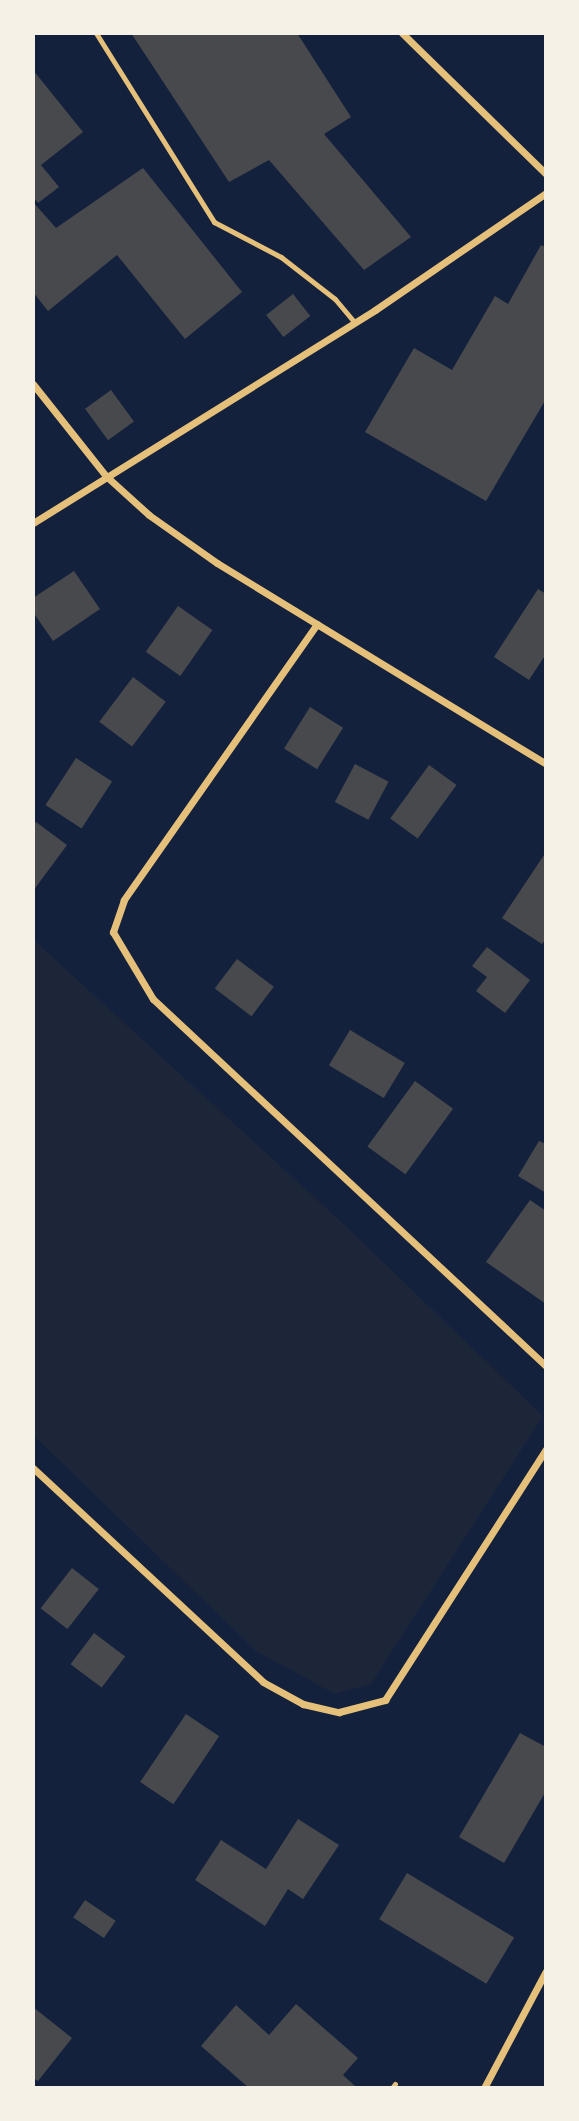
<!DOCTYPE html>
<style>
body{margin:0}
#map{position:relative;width:579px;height:2121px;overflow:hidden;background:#14213d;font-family:"Zilla Slab",serif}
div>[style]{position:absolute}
.green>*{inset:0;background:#1d2539}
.building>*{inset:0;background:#48494c;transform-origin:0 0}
.service>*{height:5px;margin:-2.5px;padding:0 2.5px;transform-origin:2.5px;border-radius:2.5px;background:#e5c07b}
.minor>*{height:7px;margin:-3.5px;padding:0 3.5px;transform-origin:3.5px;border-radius:3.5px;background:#e5c07b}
span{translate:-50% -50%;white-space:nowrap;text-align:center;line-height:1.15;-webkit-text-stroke:7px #f6f1e7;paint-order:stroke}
.frame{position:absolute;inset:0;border:35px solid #f6f1e7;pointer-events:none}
</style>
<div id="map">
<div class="green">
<div style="clip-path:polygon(33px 939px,350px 1230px,543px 1416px,371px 1684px,335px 1694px,256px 1651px,33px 1435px)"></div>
</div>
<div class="building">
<div style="clip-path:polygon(131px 33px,297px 33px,351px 117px,324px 134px,411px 237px,364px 270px,269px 160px,229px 182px)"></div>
<div style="clip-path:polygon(33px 70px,83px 132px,41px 165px,59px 187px,38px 203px,33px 197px)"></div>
<div style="clip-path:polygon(143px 168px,242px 292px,185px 339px,117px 255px,48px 311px,33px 292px,33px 202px,56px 228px)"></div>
<div style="clip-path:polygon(541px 245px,546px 247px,546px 399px,486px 501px,365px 432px,414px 348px,452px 370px,495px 296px,508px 304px)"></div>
<div style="left:293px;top:294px;width:28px;height:34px;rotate:52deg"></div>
<div style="left:111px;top:390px;width:39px;height:32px;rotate:54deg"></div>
<div style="clip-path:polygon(74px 571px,100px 609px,53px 641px,33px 612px,33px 598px)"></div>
<div style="clip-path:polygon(538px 589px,546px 594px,546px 654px,529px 680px,494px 657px)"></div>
<div style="left:178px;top:606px;width:42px;height:56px;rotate:35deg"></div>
<div style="left:133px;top:677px;width:41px;height:56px;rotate:37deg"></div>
<div style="left:310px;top:707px;width:39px;height:49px;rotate:32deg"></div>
<div style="left:76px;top:758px;width:43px;height:56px;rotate:33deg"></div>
<div style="left:355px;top:764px;width:38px;height:43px;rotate:28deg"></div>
<div style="left:429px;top:765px;width:34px;height:66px;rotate:36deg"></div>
<div style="clip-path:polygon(36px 822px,67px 845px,33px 891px,33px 825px)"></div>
<div style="clip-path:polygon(546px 852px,546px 939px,542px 944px,502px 918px)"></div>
<div style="clip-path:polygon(487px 947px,530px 980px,505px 1013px,476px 991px,487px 977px,472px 966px)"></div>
<div style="left:237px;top:959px;width:46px;height:37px;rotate:37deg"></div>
<div style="left:350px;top:1030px;width:64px;height:41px;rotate:31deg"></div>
<div style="left:415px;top:1081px;width:47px;height:81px;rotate:36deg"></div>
<div style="clip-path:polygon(539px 1141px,546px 1144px,546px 1193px,518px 1176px)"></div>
<div style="clip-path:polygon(530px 1200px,546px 1211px,546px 1304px,486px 1262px)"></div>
<div style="left:72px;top:1568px;width:34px;height:51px;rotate:38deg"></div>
<div style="left:94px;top:1633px;width:39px;height:39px;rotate:37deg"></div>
<div style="left:186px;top:1714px;width:40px;height:82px;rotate:34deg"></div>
<div style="clip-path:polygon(520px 1733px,546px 1747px,546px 1791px,504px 1863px,459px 1837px)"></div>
<div style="clip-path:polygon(298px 1819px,339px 1845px,303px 1899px,288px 1889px,265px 1926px,195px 1880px,221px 1840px,266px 1869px)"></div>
<div style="left:407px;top:1873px;width:125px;height:54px;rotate:31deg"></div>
<div style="left:85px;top:1900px;width:37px;height:21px;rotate:34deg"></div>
<div style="clip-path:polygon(296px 2004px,358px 2058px,343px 2075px,357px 2088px,249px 2088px,201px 2046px,236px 2005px,269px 2035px)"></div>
<div style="clip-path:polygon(33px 2007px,72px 2038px,38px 2081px,33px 2078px)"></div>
</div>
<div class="service">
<div style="left:96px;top:33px;width:223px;rotate:58deg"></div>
<div style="left:214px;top:222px;width:76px;rotate:27.6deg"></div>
<div style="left:281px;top:257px;width:68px;rotate:37.9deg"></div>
<div style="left:335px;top:299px;width:31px;rotate:50deg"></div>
<div style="left:392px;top:2088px;width:5px;rotate:-53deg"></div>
</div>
<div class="minor">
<div style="left:402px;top:33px;width:202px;rotate:44.4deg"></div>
<div style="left:33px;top:384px;width:117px;rotate:51.6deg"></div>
<div style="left:106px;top:476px;width:58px;rotate:42.2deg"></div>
<div style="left:149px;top:515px;width:83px;rotate:35.2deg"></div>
<div style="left:217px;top:563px;width:386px;rotate:31.4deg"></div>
<div style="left:33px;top:523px;width:403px;rotate:-31.9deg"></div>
<div style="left:375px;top:310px;width:207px;rotate:-34.4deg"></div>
<div style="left:317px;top:624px;width:337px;rotate:125deg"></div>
<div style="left:124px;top:900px;width:34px;rotate:109deg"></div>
<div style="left:113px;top:932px;width:78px;rotate:59.2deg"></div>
<div style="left:153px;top:999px;width:538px;rotate:43.04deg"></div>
<div style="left:33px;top:1468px;width:314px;rotate:42.9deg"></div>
<div style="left:263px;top:1682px;width:46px;rotate:28.8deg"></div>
<div style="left:303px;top:1704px;width:37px;rotate:13deg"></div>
<div style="left:339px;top:1712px;width:48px;rotate:-14.6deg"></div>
<div style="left:385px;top:1700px;width:298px;rotate:-57.3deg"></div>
<div style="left:484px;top:2088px;width:132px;rotate:-62.1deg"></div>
</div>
<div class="frame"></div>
</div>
